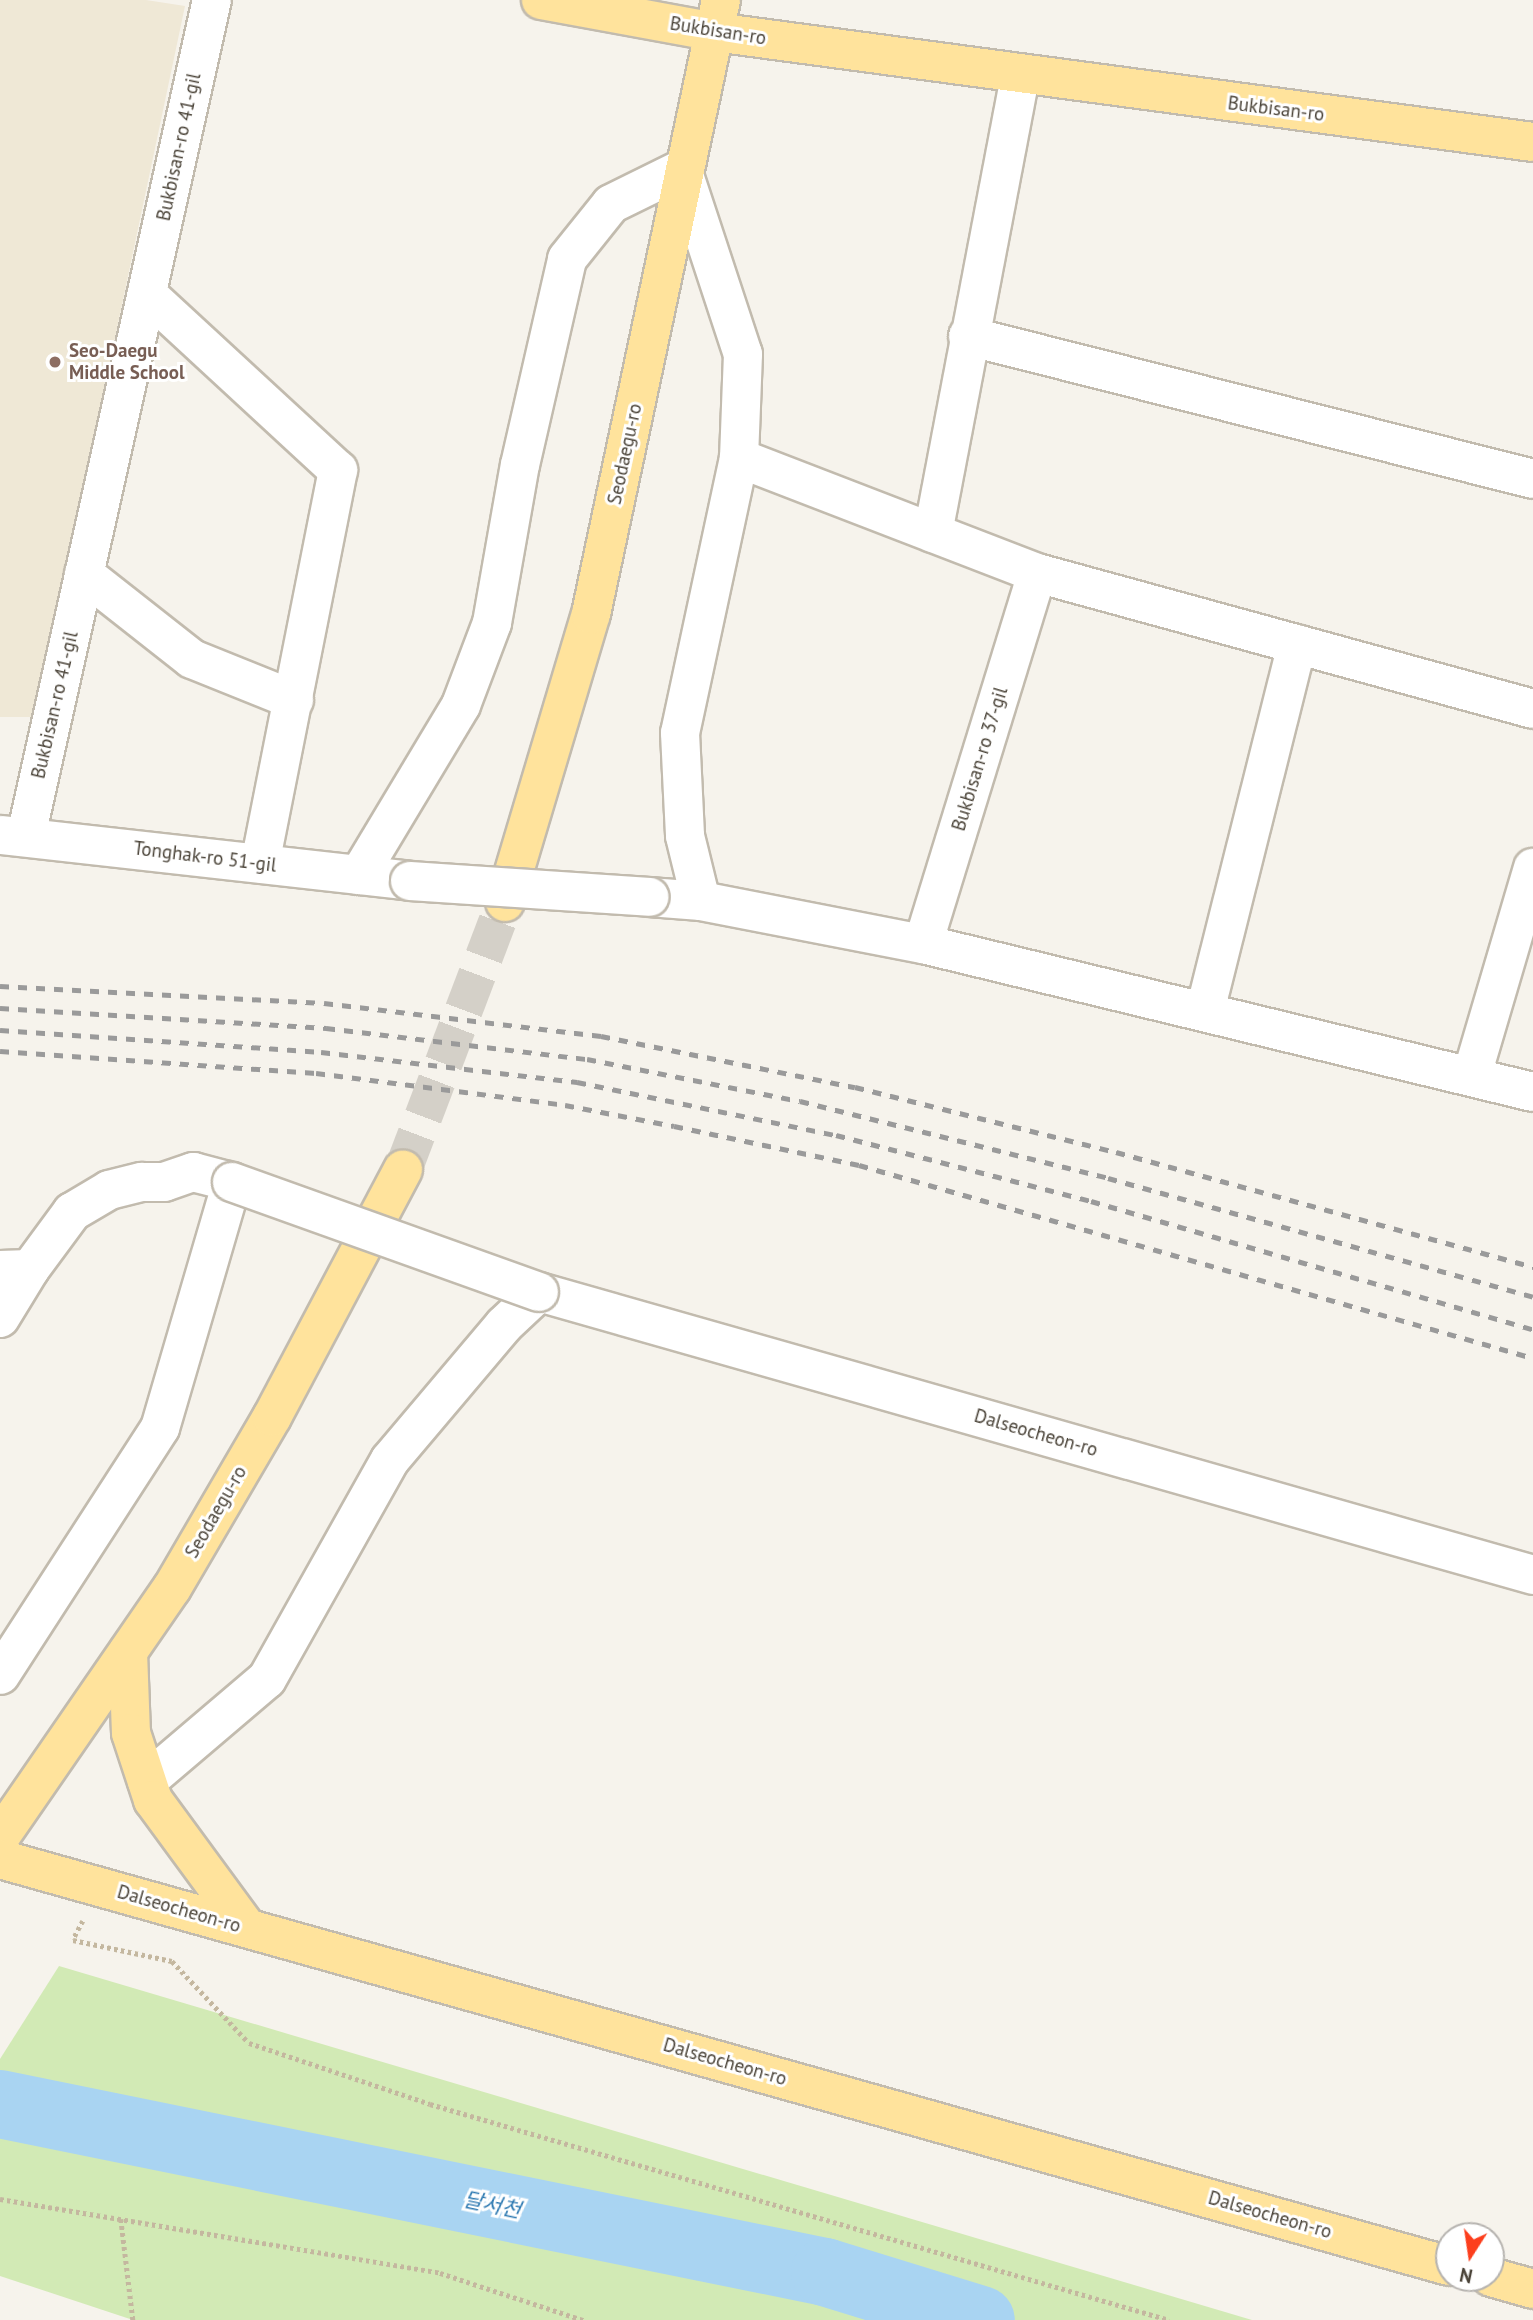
<!DOCTYPE html>
<meta charset="utf-8">
<style>
body{margin:0}
#map{position:relative;width:1533px;height:2320px;overflow:hidden;background:#f6f3ec;font-family:"PT Sans","Noto Sans KR",sans-serif}
div>[style]{position:absolute}
.education>*{inset:0;background:#efe8d6}
.green>*{inset:0;background:#d2eab5}
.river>*{height:68px;margin:-34px;padding:0 34px;transform-origin:34px;border-radius:34px;background:#a9d4f2}
.major-tunnel>*{height:38px;margin-top:-19px;transform-origin:0;background:repeating-linear-gradient(90deg,#d4d0c8 0 38px,transparent 0 57px)}
.path>*{height:4.5px;margin-top:-2.25px;transform-origin:0;background:repeating-linear-gradient(90deg,#c4b79f 0 3.5px,transparent 0 7px)}
.roads{filter:drop-shadow(2px 0 #c2bbae) drop-shadow(-2px 0 #c2bbae) drop-shadow(0 2px #c2bbae) drop-shadow(0 -2px #c2bbae)}
.minor>*{height:38px;margin:-19px;padding:0 19px;transform-origin:19px;border-radius:19px;background:#fff}
.major>*{height:38px;margin:-19px;padding:0 19px;transform-origin:19px;border-radius:19px;background:#ffe39c}
.rail>*{height:5px;margin-top:-2.5px;transform-origin:0;background:repeating-linear-gradient(90deg,#9a9a9a 0 9px,transparent 0 18px)}
.bridges{filter:drop-shadow(2px 0 #c2bbae) drop-shadow(-2px 0 #c2bbae) drop-shadow(0 2px #c2bbae) drop-shadow(0 -2px #c2bbae)}
.minor-bridge>*{height:38px;margin:-19px;padding:0 19px;transform-origin:19px;border-radius:19px;background:#fff}
.dots>*{width:19px;height:19px;translate:-50% -50%;box-sizing:border-box;border:4px solid #fff;border-radius:50%}
span{translate:-50% -50%;white-space:nowrap;text-align:center;line-height:1.15;-webkit-text-stroke:6px #fff;paint-order:stroke}
.street-label{font-size:19px;color:#4b4439}
.education-label{font-size:19px;color:#785e54;font-weight:700}
.left{translate:0 -50%;text-align:left}
.water-label{font-size:21px;color:#2e7ab2;font-style:italic}
.north{position:absolute;left:1435px;top:2222px;width:70px;height:70px;box-sizing:border-box;background:#fff;border:2px solid #b7b4b0;border-radius:50%;rotate:192deg;font-size:19px;font-weight:700;line-height:28px;text-align:center;color:#4b4439}
.north::after{content:'';display:block;margin:auto;width:24px;height:32px;background:#fc3f1d;clip-path:polygon(50% 0,100% 100%,50% 72%,0 100%)}
</style>
<div id="map">
<div class="education">
<div style="clip-path:polygon(0 0,146px 0,185px 6px,35px 717px,0 717px)"></div>
</div>
<div class="green">
<div style="clip-path:polygon(59px 1966px,1252px 2320px,133px 2320px,0 2276px,0 2059px)"></div>
</div>
<div class="river">
<div style="left:0;top:2104px;width:842px;rotate:11.51deg"></div>
<div style="left:825px;top:2272px;width:163px;rotate:17.1deg"></div>
</div>
<div class="major-tunnel">
<div style="left:403px;top:1170px;width:287px;rotate:-69.2deg"></div>
</div>
<div class="path">
<div style="left:83px;top:1921px;width:21px;rotate:118deg"></div>
<div style="left:73px;top:1940px;width:101px;rotate:12deg"></div>
<div style="left:172px;top:1961px;width:112px;rotate:46.8deg"></div>
<div style="left:249px;top:2043px;width:191px;rotate:18.6deg"></div>
<div style="left:430px;top:2104px;width:770px;rotate:16.29deg"></div>
<div style="left:0;top:2199px;width:446px;rotate:9.5deg"></div>
<div style="left:440px;top:2273px;width:151px;rotate:18.2deg"></div>
<div style="left:121px;top:2219px;width:102px;rotate:83.2deg"></div>
</div>
<div class="roads">
<div class="minor">
<div style="left:147px;top:294px;width:260px;rotate:42.7deg"></div>
<div style="left:338px;top:470px;width:401px;rotate:101.2deg"></div>
<div style="left:968px;top:336px;width:583px;rotate:14.2deg"></div>
<div style="left:739px;top:458px;width:319px;rotate:21.1deg"></div>
<div style="left:1037px;top:573px;width:514px;rotate:15.33deg"></div>
<div style="left:933px;top:533px;width:466px;rotate:-79.2deg"></div>
<div style="left:84px;top:574px;width:137px;rotate:38.2deg"></div>
<div style="left:192px;top:659px;width:110px;rotate:21.9deg"></div>
<div style="left:2px;top:835px;width:411px;rotate:6.4deg"></div>
<div style="left:26px;top:836px;width:856px;rotate:-77.46deg"></div>
<div style="left:359px;top:875px;width:198px;rotate:-59deg"></div>
<div style="left:461px;top:705px;width:88px;rotate:-69.3deg"></div>
<div style="left:492px;top:623px;width:160px;rotate:-80deg"></div>
<div style="left:520px;top:465px;width:211px;rotate:-77.1deg"></div>
<div style="left:567px;top:259px;width:70px;rotate:-51.3deg"></div>
<div style="left:611px;top:204px;width:79px;rotate:-26.2deg"></div>
<div style="left:682px;top:169px;width:195px;rotate:71.8deg"></div>
<div style="left:743px;top:354px;width:104px;rotate:92.2deg"></div>
<div style="left:739px;top:458px;width:281px;rotate:102.1deg"></div>
<div style="left:680px;top:733px;width:103px;rotate:87.2deg"></div>
<div style="left:685px;top:836px;width:67px;rotate:76.2deg"></div>
<div style="left:649px;top:897px;width:52px;rotate:4.4deg"></div>
<div style="left:701px;top:901px;width:226px;rotate:11deg"></div>
<div style="left:923px;top:944px;width:628px;rotate:13.64deg"></div>
<div style="left:923px;top:944px;width:388px;rotate:-72.9deg"></div>
<div style="left:1205px;top:1011px;width:378px;rotate:-75.9deg"></div>
<div style="left:1472px;top:1075px;width:216px;rotate:-73.6deg"></div>
<div style="left:0;top:1270px;width:30px;rotate:-2deg"></div>
<div style="left:30px;top:1269px;width:71px;rotate:-53.6deg"></div>
<div style="left:72px;top:1212px;width:43px;rotate:-30.7deg"></div>
<div style="left:109px;top:1190px;width:34px;rotate:-14deg"></div>
<div style="left:142px;top:1182px;width:22px"></div>
<div style="left:164px;top:1182px;width:31px;rotate:-19deg"></div>
<div style="left:193px;top:1172px;width:40px;rotate:14.4deg"></div>
<div style="left:232px;top:1182px;width:256px;rotate:106.3deg"></div>
<div style="left:160px;top:1428px;width:294px;rotate:122.9deg"></div>
<div style="left:0;top:1318px;width:57px;rotate:-58.5deg"></div>
<div style="left:147px;top:1781px;width:157px;rotate:-40.4deg"></div>
<div style="left:267px;top:1679px;width:251px;rotate:-60.7deg"></div>
<div style="left:390px;top:1460px;width:177px;rotate:-49.8deg"></div>
<div style="left:504px;top:1325px;width:48px;rotate:-43.3deg"></div>
<div style="left:539px;top:1292px;width:1034px;rotate:15.89deg"></div>
</div>
<div class="major">
<div style="left:541px;top:0;width:177px;rotate:10.4deg"></div>
<div style="left:715px;top:32px;width:825px;rotate:7.66deg"></div>
<div style="left:505px;top:902px;width:301px;rotate:-73.4deg"></div>
<div style="left:591px;top:614px;width:628px;rotate:-78.05deg"></div>
<div style="left:128px;top:1652px;width:81px;rotate:87.9deg"></div>
<div style="left:131px;top:1733px;width:71px;rotate:71.8deg"></div>
<div style="left:153px;top:1800px;width:159px;rotate:53.7deg"></div>
<div style="left:0;top:1837px;width:303px;rotate:-55.4deg"></div>
<div style="left:172px;top:1588px;width:198px;rotate:-59.7deg"></div>
<div style="left:272px;top:1417px;width:280px;rotate:-62.1deg"></div>
<div style="left:0;top:1859px;width:1505px;rotate:15.69deg"></div>
<div style="left:1491px;top:2277px;width:44px;rotate:15.9deg"></div>
</div>
</div>
<div class="rail">
<div style="left:0;top:986px;width:324px;rotate:3deg"></div>
<div style="left:324px;top:1003px;width:279px;rotate:6.8deg"></div>
<div style="left:601px;top:1036px;width:259px;rotate:11.4deg"></div>
<div style="left:855px;top:1087px;width:269px;rotate:14deg"></div>
<div style="left:1116px;top:1152px;width:433px;rotate:15.4deg"></div>
<div style="left:0;top:1008px;width:327px;rotate:3.5deg"></div>
<div style="left:326px;top:1028px;width:263px;rotate:6.8deg"></div>
<div style="left:587px;top:1059px;width:217px;rotate:11.2deg"></div>
<div style="left:800px;top:1101px;width:317px;rotate:14deg"></div>
<div style="left:1108px;top:1178px;width:441px;rotate:15.6deg"></div>
<div style="left:0;top:1030px;width:322px;rotate:3.9deg"></div>
<div style="left:321px;top:1052px;width:258px;rotate:6.7deg"></div>
<div style="left:577px;top:1082px;width:264px;rotate:11.6deg"></div>
<div style="left:836px;top:1135px;width:263px;rotate:14.5deg"></div>
<div style="left:1091px;top:1201px;width:460px;rotate:16.2deg"></div>
<div style="left:0;top:1051px;width:317px;rotate:4deg"></div>
<div style="left:316px;top:1073px;width:251px;rotate:7.3deg"></div>
<div style="left:565px;top:1105px;width:111px;rotate:10.9deg"></div>
<div style="left:674px;top:1126px;width:189px;rotate:11.9deg"></div>
<div style="left:859px;top:1165px;width:701px;rotate:15.98deg"></div>
</div>
<div class="bridges">
<div class="minor-bridge">
<div style="left:410px;top:881px;width:240px;rotate:3.8deg"></div>
<div style="left:232px;top:1182px;width:326px;rotate:19.7deg"></div>
</div>
</div>
<div class="dots">
<div style="left:55px;top:362px;background:#8d6e63"></div>
</div>
<div class="street-label">
<span style="left:718px;top:31px;rotate:9deg">Bukbisan-ro</span>
<span style="left:1276px;top:109px;rotate:7deg">Bukbisan-ro</span>
<span style="left:179px;top:147px;rotate:-78deg">Bukbisan-ro 41-gil</span>
<span style="left:625px;top:454px;rotate:-78deg">Seodaegu-ro</span>
<span style="left:55px;top:705px;rotate:-77deg">Bukbisan-ro 41-gil</span>
<span style="left:980px;top:759px;rotate:-73deg">Bukbisan-ro 37-gil</span>
<span style="left:205px;top:857px;rotate:7deg">Tonghak-ro 51-gil</span>
<span style="left:1036px;top:1433px;rotate:16deg">Dalseocheon-ro</span>
<span style="left:216px;top:1512px;rotate:-60deg">Seodaegu-ro</span>
<span style="left:179px;top:1909px;rotate:16deg">Dalseocheon-ro</span>
<span style="left:725px;top:2062px;rotate:16deg">Dalseocheon-ro</span>
<span style="left:1270px;top:2215px;rotate:16deg">Dalseocheon-ro</span>
</div>
<div class="education-label">
<span class="left" style="left:69px;top:362px">Seo-Daegu<br>Middle School</span>
</div>
<div class="water-label">
<span style="left:492px;top:2205px;rotate:12deg">달서천</span>
</div>
<div class="north">N</div>
</div>
